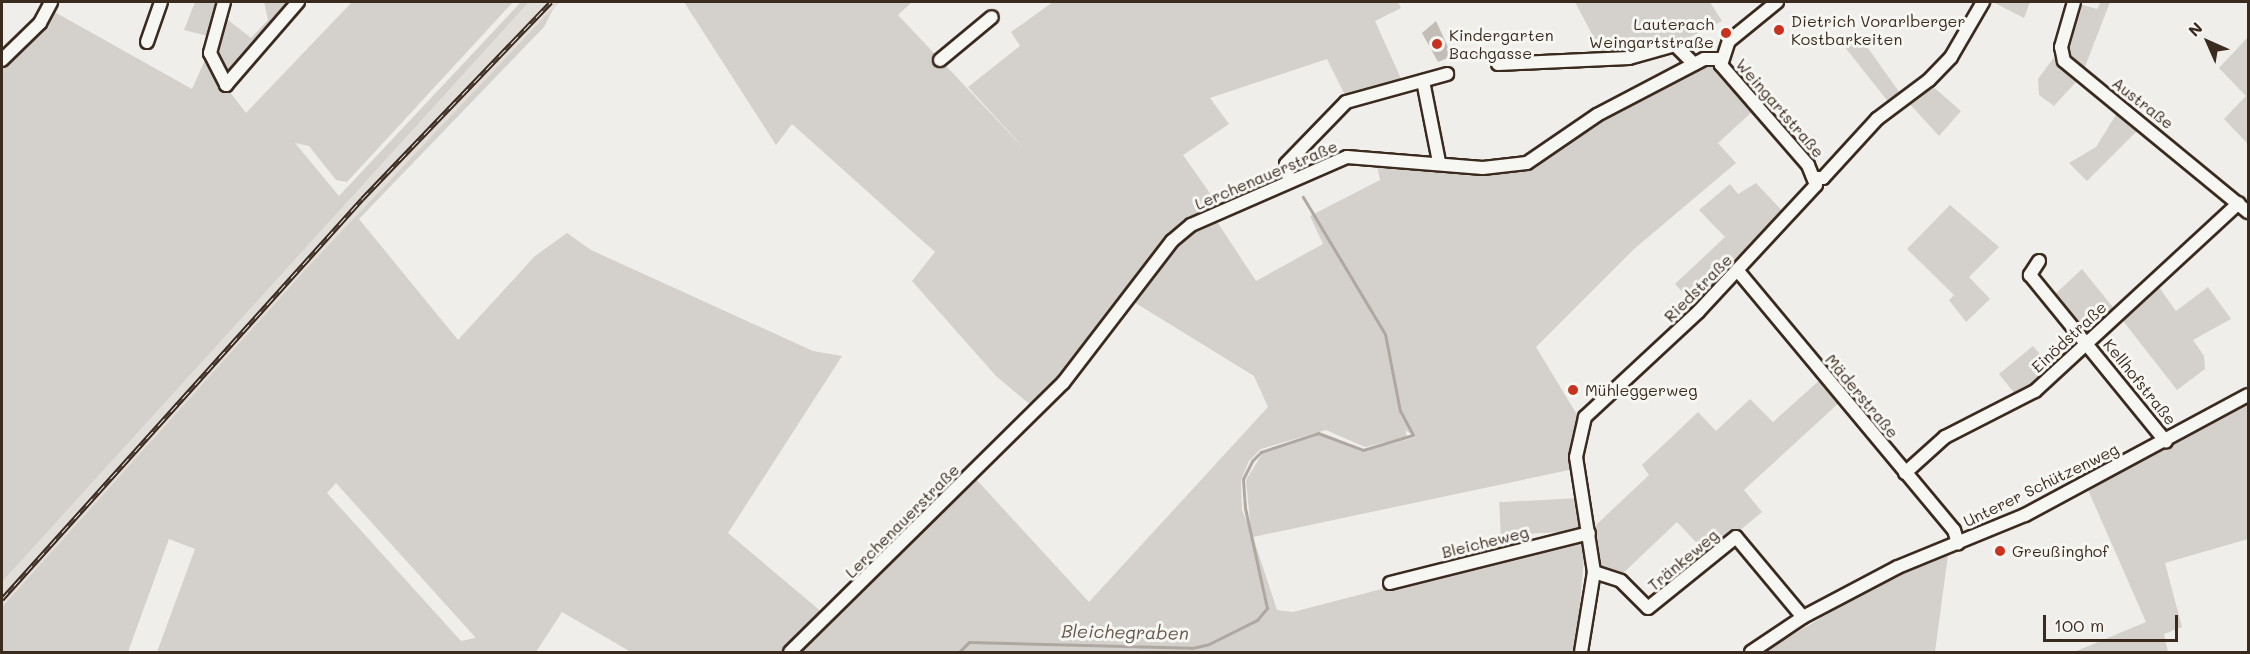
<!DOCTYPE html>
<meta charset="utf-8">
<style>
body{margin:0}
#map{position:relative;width:2250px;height:654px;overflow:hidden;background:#efeeea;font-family:Mali,sans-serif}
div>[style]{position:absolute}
.built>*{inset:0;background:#e2dfdb}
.green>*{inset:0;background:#d4d1cc;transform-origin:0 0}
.stream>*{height:3px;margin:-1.5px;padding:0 1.5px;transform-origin:1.5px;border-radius:1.5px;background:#afa8a1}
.building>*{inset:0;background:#c2bdb7}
.roads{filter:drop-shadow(2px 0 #3b2a1e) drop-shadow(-2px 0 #3b2a1e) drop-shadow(0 2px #3b2a1e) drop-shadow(0 -2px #3b2a1e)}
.minor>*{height:12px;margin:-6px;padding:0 6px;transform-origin:6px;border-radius:6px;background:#f6f6f2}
.rail>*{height:5px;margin-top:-2.5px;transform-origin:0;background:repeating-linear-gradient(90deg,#f6f6f2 0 9px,#3b2a1e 0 18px);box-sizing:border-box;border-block:2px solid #3b2a1e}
.dots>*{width:16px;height:16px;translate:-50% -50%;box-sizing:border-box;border:3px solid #f6f6f2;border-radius:50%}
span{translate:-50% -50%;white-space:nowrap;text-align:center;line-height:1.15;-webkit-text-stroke:6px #f6f6f2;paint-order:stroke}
.poi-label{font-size:16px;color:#3b2a1e}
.left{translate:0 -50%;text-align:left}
.right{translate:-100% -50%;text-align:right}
.street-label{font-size:16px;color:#3b2a1e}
.water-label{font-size:18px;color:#64564c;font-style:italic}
.frame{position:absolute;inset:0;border:3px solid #3b2a1e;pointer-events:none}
.north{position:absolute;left:2178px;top:12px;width:60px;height:60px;-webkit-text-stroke:4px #f6f6f2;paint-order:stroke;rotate:315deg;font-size:16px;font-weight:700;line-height:24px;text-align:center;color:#3b2a1e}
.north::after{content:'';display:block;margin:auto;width:21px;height:27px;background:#3b2a1e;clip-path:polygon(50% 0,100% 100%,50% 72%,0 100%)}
.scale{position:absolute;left:2043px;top:615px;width:135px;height:27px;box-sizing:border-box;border:3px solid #3b2a1e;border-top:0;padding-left:8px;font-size:18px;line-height:21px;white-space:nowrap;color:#3b2a1e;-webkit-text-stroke:4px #f6f6f2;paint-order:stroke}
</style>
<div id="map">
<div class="built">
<div style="clip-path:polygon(529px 2px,560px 2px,304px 271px,2px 607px,2px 582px)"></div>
</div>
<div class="green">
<div style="clip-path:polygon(195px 2px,221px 2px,208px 36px,184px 30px)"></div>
<div style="clip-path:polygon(264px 2px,294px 2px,226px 78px,214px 54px,223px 16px,251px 38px,268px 20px)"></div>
<div style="clip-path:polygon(352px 2px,513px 2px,347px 182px,336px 180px,309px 146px,295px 143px,339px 196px,521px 2px,529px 2px,2px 582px,2px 64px,51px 10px,192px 89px,205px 60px,246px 113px)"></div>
<div style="clip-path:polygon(evenodd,684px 2px,912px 2px,898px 15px,1030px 155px,968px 87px,1020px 46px,1011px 32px,1053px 2px,1398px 2px,1401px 8px,1375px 21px,1403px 83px,1347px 99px,1327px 59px,1210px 98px,1229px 124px,1183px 155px,1221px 209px,1214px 217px,1256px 281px,1323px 244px,1310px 216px,1380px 180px,1376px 160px,1510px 169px,1547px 157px,1597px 118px,1710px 63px,1753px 111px,1718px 143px,1736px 163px,1634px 249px,1536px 347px,1579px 418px,1572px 445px,1574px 469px,1253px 537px,1277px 610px,1293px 612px,1578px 538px,1585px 545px,1577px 642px,1590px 652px,631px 652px,562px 612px,536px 652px,157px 652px,195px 549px,169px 539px,128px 652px,2px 652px,2px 607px,304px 271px,554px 7px,544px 27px,359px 219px,458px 340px,535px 256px,567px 233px,591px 250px,813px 351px,842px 356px,728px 533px,823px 613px,952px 476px,963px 488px,974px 477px,1089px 602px,1268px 407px,1254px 376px,1129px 299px,1040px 413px,996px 376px,912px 281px,935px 252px,792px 124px,776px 145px,684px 2px,1326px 430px,1365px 447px,1407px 437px,1405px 430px,1416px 437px,1363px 452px,1320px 434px,1262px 454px,1246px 480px,1251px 532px,1242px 510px,1241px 480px,1249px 461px,1261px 449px,1326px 430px,684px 2px,336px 483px,475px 637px,475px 638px,461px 641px,327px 493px,336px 483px)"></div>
<div style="clip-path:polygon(1575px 2px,1710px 2px,1722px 21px,1686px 39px,1604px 57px)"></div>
<div style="clip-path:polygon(1993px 2px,2030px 2px,2024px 18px)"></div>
<div style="clip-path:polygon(2101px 2px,2110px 2px,2083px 72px,2069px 61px,2066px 48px,2079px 4px,2097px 9px)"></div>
<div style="clip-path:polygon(1858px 34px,1902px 96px,1890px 104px,1844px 46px)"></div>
<div style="clip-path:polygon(2248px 37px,2248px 144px,2224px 119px,2246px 96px,2219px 68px)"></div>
<div style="clip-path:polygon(2055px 56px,2076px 82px,2054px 106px,2039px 95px,2038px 79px)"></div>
<div style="clip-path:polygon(1930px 84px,1961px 111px,1939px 136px,1908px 102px)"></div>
<div style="clip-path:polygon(2119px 110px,2141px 127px,2087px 181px,2069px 163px,2096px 147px)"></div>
<div style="clip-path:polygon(1756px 183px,1786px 215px,1697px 308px,1675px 284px,1725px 237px,1699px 210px,1730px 184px,1738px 194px)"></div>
<div style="clip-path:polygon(1950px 205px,1999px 247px,1969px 277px,1990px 299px,1966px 322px,1949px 300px,1954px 295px,1907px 249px)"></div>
<div style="clip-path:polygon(2082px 269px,2116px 311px,2087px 335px,2051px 298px)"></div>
<div style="clip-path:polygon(2156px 283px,2176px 311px,2208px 287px,2231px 319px,2193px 340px,2204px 356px,2205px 369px,2177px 390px,2120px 317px)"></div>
<div style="clip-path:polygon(2033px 346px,2055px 372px,2016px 395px,1999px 374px)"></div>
<div style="clip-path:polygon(1822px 378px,1841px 401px,1744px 490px,1762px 512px,1709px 556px,1677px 522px,1619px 577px,1600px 568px,1596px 525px,1649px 475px,1642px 465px,1698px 412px,1716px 431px,1750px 399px,1773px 422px)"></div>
<div style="clip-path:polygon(2248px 397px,2248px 539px,2165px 563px,2182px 627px,2164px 634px,2168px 652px,2074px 652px,2146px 622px,2085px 483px)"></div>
<div style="left:1579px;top:498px;width:33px;height:80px;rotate:87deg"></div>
<div style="clip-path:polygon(1948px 555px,1935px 652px,1763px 652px,1901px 571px)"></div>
</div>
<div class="stream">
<div style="left:959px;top:652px;width:14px;rotate:-45deg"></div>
<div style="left:969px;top:642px;width:223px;rotate:1.5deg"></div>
<div style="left:1192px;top:648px;width:17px;rotate:-13deg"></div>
<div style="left:1209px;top:644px;width:54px;rotate:-26.6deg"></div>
<div style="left:1257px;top:620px;width:16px;rotate:-50deg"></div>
<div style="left:1267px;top:608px;width:102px;rotate:-102.4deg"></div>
<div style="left:1245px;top:508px;width:29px;rotate:-94deg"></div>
<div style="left:1243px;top:479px;width:20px;rotate:-63deg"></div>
<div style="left:1252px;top:461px;width:13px;rotate:-45deg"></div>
<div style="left:1261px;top:452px;width:60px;rotate:-18.4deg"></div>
<div style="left:1318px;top:433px;width:48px;rotate:20.7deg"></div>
<div style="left:1363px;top:450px;width:52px;rotate:-16.7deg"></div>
<div style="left:1413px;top:435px;width:27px;rotate:-118deg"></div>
<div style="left:1400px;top:411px;width:78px;rotate:-101deg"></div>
<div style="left:1385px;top:334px;width:160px;rotate:-120.9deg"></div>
</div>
<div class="building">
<div style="clip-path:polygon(1436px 21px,1452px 56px,1438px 62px,1422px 33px)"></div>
</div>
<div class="roads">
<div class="minor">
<div style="left:224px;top:2px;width:53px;rotate:105.4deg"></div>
<div style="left:210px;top:53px;width:36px;rotate:63deg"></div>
<div style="left:226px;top:85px;width:110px;rotate:-49.1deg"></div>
<div style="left:2074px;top:2px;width:47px;rotate:106.1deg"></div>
<div style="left:2061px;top:47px;width:14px;rotate:78deg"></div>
<div style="left:2064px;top:61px;width:238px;rotate:39.4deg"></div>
<div style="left:147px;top:42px;width:42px;rotate:-70.7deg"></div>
<div style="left:2px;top:60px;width:53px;rotate:-44.2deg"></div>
<div style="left:40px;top:23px;width:24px;rotate:-62deg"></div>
<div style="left:940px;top:60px;width:67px;rotate:-39.6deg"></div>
<div style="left:1498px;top:64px;width:131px;rotate:-2.6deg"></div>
<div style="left:1629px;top:58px;width:48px;rotate:-15.8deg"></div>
<div style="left:1675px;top:45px;width:27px;rotate:45deg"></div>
<div style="left:1423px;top:81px;width:83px;rotate:78.8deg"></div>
<div style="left:1816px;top:178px;width:7px"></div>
<div style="left:1823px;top:178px;width:80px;rotate:-47.5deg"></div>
<div style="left:1877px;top:119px;width:65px;rotate:-36.9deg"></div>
<div style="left:1929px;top:80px;width:32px;rotate:-46deg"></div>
<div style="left:1951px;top:57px;width:64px;rotate:-59.8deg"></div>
<div style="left:1289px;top:180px;width:16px;rotate:-101deg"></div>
<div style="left:1286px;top:164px;width:86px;rotate:-45.9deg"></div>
<div style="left:1346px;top:102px;width:105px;rotate:-15.5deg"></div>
<div style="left:2039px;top:261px;width:17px;rotate:123deg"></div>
<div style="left:2030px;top:275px;width:215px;rotate:50.8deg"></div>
<div style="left:1738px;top:271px;width:337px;rotate:50.2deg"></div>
<div style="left:1954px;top:530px;width:14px;rotate:73deg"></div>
<div style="left:1905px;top:473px;width:54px;rotate:-42deg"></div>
<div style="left:1945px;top:437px;width:101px;rotate:-27.1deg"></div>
<div style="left:2035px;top:391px;width:277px;rotate:-42.7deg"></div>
<div style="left:1594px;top:572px;width:28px;rotate:18deg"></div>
<div style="left:1621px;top:581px;width:38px;rotate:45deg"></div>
<div style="left:1648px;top:608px;width:113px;rotate:-38.9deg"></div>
<div style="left:1736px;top:537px;width:104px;rotate:50.1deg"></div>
<div style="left:1390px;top:583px;width:205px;rotate:-14.1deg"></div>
<div style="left:790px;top:652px;width:383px;rotate:-44.6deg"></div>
<div style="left:1063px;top:383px;width:179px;rotate:-52.5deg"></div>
<div style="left:1172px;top:241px;width:25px;rotate:-40deg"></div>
<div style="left:1191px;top:225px;width:170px;rotate:-23.6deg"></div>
<div style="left:1347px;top:157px;width:136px;rotate:4.6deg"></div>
<div style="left:1483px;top:168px;width:44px;rotate:-6.5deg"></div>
<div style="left:1527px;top:163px;width:85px;rotate:-34.4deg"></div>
<div style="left:1597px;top:115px;width:121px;rotate:-27.6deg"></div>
<div style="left:1704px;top:59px;width:16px"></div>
<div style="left:1581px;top:652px;width:81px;rotate:-80.8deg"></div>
<div style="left:1594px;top:572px;width:116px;rotate:-98.9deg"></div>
<div style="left:1576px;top:457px;width:41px;rotate:-77.3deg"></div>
<div style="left:1585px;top:417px;width:154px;rotate:-42.9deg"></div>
<div style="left:1698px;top:312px;width:173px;rotate:-47.1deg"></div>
<div style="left:1816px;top:185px;width:22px;rotate:-112deg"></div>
<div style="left:1808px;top:165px;width:133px;rotate:-131deg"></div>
<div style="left:1721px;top:65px;width:25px;rotate:-72deg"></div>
<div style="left:1729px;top:41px;width:62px;rotate:-39.1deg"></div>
<div style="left:1751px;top:652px;width:63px;rotate:-33.9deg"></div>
<div style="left:1803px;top:617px;width:107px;rotate:-27.8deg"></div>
<div style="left:1898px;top:567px;width:137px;rotate:-22.3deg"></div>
<div style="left:2025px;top:515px;width:253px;rotate:-28.3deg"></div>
</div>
</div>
<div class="rail">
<div style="left:2px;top:599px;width:538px;rotate:-48.01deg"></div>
<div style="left:362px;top:199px;width:273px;rotate:-46.2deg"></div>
</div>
<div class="dots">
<div style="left:1779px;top:30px;background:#c8321e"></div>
<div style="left:1726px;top:33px;background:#c8321e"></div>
<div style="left:1437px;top:44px;background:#c8321e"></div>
<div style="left:1573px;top:390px;background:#c8321e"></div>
<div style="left:2000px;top:551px;background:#c8321e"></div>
</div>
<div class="poi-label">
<span class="left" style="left:1791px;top:30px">Dietrich Vorarlberger<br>Kostbarkeiten</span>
<span class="right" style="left:1714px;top:33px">Lauterach<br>Weingartstraße</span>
<span class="left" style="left:1449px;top:44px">Kindergarten<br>Bachgasse</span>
<span class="left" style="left:1585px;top:390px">Mühleggerweg</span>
<span class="left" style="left:2012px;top:551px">Greußinghof</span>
</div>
<div class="street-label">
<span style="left:2143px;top:103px;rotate:38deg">Austraße</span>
<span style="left:1780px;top:108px;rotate:49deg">Weingartstraße</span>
<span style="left:1266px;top:175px;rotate:-23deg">Lerchenauerstraße</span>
<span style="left:1698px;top:288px;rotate:-45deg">Riedstraße</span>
<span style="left:2069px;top:337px;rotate:-43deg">Einödstraße</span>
<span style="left:2140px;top:382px;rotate:51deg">Kellhofstraße</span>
<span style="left:1862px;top:396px;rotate:50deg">Mäderstraße</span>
<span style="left:2041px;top:485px;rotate:-26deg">Unterer Schützenweg</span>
<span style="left:902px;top:521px;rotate:-45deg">Lerchenauerstraße</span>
<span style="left:1485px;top:542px;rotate:-14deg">Bleicheweg</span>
<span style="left:1683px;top:560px;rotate:-40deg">Tränkeweg</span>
</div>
<div class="water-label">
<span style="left:1125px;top:632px;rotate:1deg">Bleichegraben</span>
</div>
<div class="frame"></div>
<div class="north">N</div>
<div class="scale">100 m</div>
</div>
